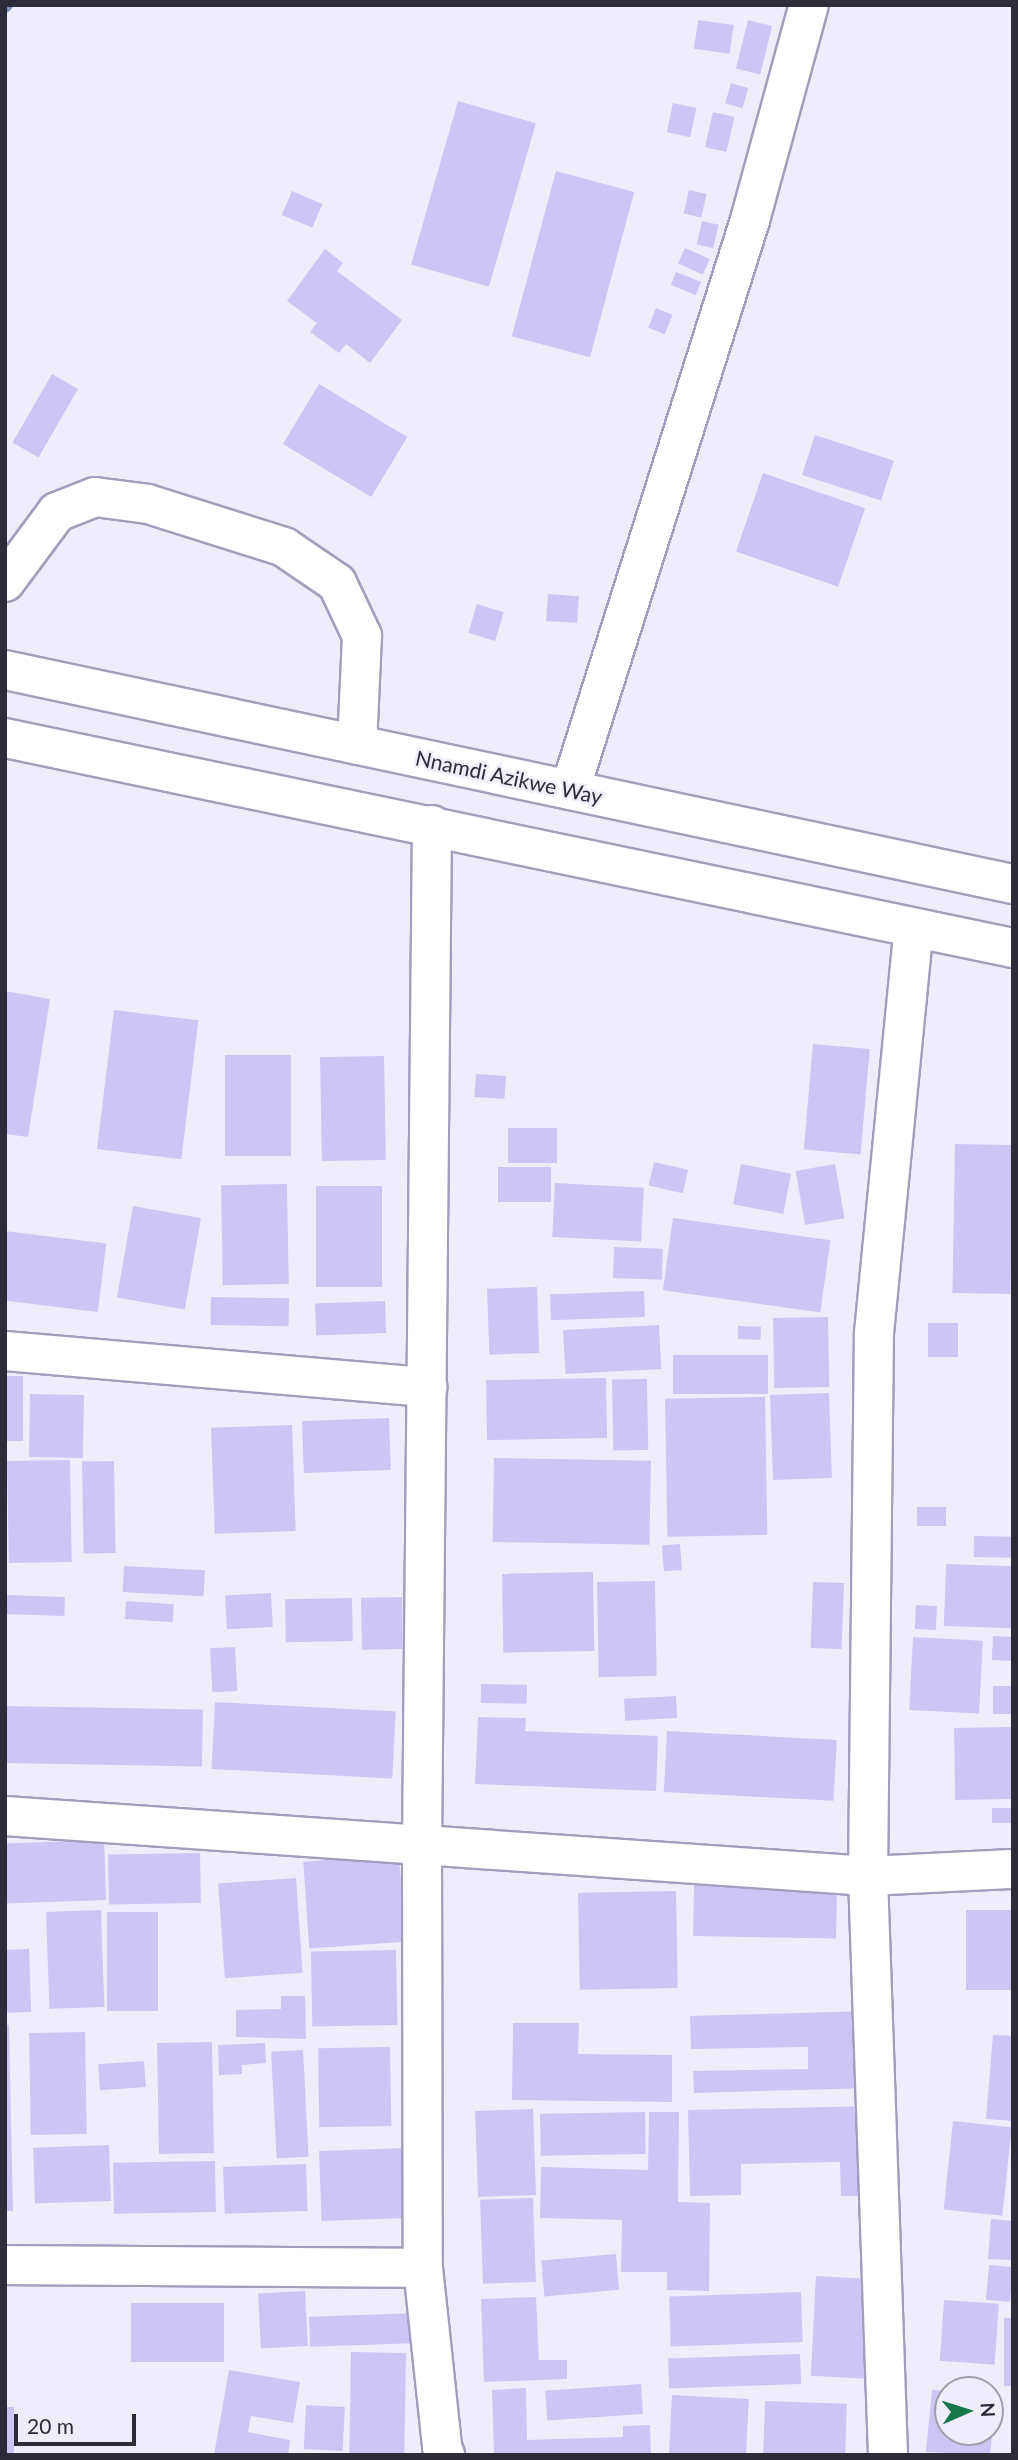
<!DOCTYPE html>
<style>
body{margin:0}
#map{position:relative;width:1018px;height:2460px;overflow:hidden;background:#efedfb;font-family:Lato,sans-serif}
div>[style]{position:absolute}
.stream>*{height:12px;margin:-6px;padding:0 6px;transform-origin:6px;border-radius:6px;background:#7c95bd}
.building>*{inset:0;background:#cdc6f5;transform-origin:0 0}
.roads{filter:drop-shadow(2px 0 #a39ebd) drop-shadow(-2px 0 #a39ebd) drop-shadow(0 2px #a39ebd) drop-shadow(0 -2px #a39ebd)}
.minor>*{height:38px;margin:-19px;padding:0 19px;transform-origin:19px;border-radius:19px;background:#fff}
.highway>*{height:38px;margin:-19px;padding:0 19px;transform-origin:19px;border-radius:19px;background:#fff}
span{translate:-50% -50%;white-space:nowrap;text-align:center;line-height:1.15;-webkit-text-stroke:5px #efedfb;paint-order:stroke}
.street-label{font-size:21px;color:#2d2b38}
.frame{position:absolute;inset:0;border:7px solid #2d2b38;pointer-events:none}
.north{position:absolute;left:934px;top:2376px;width:70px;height:70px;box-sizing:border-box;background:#efedfb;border:2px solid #a19fad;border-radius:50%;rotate:87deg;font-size:19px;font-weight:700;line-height:28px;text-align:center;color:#2d2b38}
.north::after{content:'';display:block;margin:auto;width:24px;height:32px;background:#16774d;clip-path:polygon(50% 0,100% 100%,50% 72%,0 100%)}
.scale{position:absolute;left:14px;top:2414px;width:122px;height:32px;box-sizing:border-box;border:4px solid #2d2b38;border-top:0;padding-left:9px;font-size:21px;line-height:24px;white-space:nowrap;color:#2d2b38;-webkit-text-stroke:5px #efedfb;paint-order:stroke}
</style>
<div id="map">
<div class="stream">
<div style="left:5px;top:7px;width:3px;rotate:-45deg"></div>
</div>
<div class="building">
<div style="left:698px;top:20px;width:36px;height:29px;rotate:8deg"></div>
<div style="left:748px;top:20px;width:25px;height:50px;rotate:14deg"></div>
<div style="left:731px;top:83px;width:18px;height:21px;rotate:16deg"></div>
<div style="left:458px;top:101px;width:81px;height:170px;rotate:16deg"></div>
<div style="left:673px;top:103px;width:24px;height:30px;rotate:12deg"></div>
<div style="left:713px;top:112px;width:22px;height:36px;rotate:13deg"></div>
<div style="left:556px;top:171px;width:81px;height:171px;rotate:15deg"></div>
<div style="left:689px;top:190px;width:18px;height:24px;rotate:13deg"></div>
<div style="left:292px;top:191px;width:33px;height:26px;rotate:23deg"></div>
<div style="left:702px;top:221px;width:17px;height:24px;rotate:13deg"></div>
<div style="left:685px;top:248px;width:27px;height:17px;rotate:24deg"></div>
<div style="clip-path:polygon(325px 249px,343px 263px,337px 271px,402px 320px,370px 363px,346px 344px,339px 353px,310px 332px,317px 323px,287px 301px)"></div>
<div style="left:676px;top:272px;width:27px;height:14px;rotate:22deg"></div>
<div style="left:656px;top:308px;width:18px;height:21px;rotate:22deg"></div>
<div style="left:52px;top:374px;width:30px;height:79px;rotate:30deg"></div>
<div style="left:319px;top:384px;width:103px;height:70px;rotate:31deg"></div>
<div style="left:815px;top:435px;width:83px;height:42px;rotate:18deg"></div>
<div style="left:763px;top:473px;width:108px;height:83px;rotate:19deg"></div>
<div style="left:548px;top:594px;width:31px;height:27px;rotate:4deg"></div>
<div style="left:477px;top:604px;width:28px;height:30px;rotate:17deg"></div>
<div style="clip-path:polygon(5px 991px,50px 999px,28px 1137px,5px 1134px)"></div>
<div style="left:114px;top:1010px;width:85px;height:140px;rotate:7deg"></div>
<div style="left:813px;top:1044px;width:57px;height:106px;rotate:5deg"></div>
<div style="left:291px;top:1055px;width:101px;height:66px;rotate:90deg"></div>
<div style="left:384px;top:1056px;width:104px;height:64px;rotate:89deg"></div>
<div style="left:476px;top:1074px;width:30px;height:23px;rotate:4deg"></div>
<div style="left:508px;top:1128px;width:49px;height:35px"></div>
<div style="left:955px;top:1144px;width:58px;height:149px;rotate:1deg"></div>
<div style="left:654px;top:1162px;width:35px;height:24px;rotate:13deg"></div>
<div style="left:741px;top:1164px;width:51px;height:41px;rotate:11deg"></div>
<div style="left:835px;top:1164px;width:55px;height:40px;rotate:80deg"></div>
<div style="left:551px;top:1167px;width:35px;height:53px;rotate:90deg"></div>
<div style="left:555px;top:1183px;width:89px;height:54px;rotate:3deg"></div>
<div style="left:287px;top:1184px;width:100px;height:66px;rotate:89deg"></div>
<div style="left:316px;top:1186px;width:66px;height:101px"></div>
<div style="left:133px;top:1206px;width:69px;height:93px;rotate:10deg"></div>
<div style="left:673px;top:1218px;width:159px;height:73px;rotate:8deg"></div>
<div style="left:5px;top:1231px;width:102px;height:69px;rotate:7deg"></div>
<div style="left:614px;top:1247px;width:49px;height:31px;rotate:2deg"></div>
<div style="left:537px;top:1287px;width:66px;height:50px;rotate:88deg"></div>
<div style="left:644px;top:1291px;width:26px;height:94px;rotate:88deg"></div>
<div style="left:211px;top:1297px;width:78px;height:28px;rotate:1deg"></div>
<div style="left:385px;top:1301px;width:32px;height:70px;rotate:88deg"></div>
<div style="left:828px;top:1317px;width:70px;height:55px;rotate:89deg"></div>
<div style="left:928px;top:1323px;width:30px;height:34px"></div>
<div style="left:659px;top:1325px;width:44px;height:96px;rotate:87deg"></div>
<div style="left:738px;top:1326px;width:23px;height:13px;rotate:2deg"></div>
<div style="left:768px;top:1355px;width:39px;height:95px;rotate:90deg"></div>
<div style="left:5px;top:1376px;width:18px;height:65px"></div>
<div style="left:606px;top:1378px;width:60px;height:120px;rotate:89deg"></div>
<div style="left:647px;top:1379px;width:71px;height:35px;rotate:89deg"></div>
<div style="left:829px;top:1393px;width:85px;height:59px;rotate:88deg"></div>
<div style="left:30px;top:1394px;width:54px;height:63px;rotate:1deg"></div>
<div style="left:765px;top:1397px;width:138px;height:100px;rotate:89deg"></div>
<div style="left:389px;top:1418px;width:52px;height:87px;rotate:88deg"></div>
<div style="left:292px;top:1425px;width:106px;height:81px;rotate:88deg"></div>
<div style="left:494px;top:1458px;width:157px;height:84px;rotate:1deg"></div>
<div style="left:70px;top:1460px;width:102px;height:63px;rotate:89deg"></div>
<div style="left:114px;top:1461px;width:92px;height:32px;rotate:89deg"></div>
<div style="left:917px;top:1507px;width:29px;height:19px"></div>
<div style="left:974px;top:1536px;width:39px;height:21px;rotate:1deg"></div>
<div style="left:680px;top:1544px;width:26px;height:18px;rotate:86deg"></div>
<div style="left:946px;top:1564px;width:67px;height:62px;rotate:2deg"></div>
<div style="left:124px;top:1566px;width:81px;height:26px;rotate:3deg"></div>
<div style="left:593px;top:1572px;width:79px;height:91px;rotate:89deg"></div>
<div style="left:655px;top:1581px;width:95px;height:58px;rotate:89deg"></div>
<div style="left:813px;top:1582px;width:31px;height:66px;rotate:2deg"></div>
<div style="left:271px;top:1593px;width:34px;height:46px;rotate:87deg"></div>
<div style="left:5px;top:1595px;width:60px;height:19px;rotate:2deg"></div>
<div style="left:402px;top:1597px;width:52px;height:41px;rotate:89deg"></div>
<div style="left:352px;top:1598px;width:43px;height:67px;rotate:89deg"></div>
<div style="left:126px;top:1601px;width:48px;height:18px;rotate:4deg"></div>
<div style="left:916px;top:1605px;width:21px;height:24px;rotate:3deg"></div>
<div style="left:993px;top:1636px;width:20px;height:24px;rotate:3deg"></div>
<div style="left:913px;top:1637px;width:70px;height:73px;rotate:3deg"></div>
<div style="left:235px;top:1647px;width:44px;height:25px;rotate:87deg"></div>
<div style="left:481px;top:1684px;width:46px;height:19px;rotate:1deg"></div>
<div style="left:993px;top:1686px;width:20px;height:28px"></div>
<div style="left:676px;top:1696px;width:22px;height:52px;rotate:87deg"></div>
<div style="left:215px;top:1702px;width:181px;height:67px;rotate:3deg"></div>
<div style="left:5px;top:1706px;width:198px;height:57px;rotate:1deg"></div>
<div style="clip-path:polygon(478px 1717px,526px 1718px,525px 1731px,658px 1736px,656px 1791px,475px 1784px)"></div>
<div style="left:1012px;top:1727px;width:72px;height:58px;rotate:89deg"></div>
<div style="left:667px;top:1731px;width:170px;height:61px;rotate:3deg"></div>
<div style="left:992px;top:1808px;width:21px;height:15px"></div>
<div style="left:104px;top:1840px;width:60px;height:99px;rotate:88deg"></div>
<div style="left:200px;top:1853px;width:50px;height:92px;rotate:89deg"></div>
<div style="left:399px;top:1855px;width:87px;height:96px;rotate:86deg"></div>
<div style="left:296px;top:1878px;width:95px;height:78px;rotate:86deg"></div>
<div style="left:694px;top:1884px;width:143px;height:52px;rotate:1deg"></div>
<div style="left:676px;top:1891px;width:97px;height:98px;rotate:89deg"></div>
<div style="left:101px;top:1910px;width:97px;height:55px;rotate:88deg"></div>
<div style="left:1013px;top:1910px;width:80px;height:47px;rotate:90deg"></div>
<div style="left:107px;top:1912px;width:51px;height:99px"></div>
<div style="left:29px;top:1949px;width:63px;height:24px;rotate:88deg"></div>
<div style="left:396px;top:1950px;width:75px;height:85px;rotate:89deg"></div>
<div style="clip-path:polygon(281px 1996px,305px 1996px,306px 2039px,236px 2037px,236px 2010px,281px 2009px)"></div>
<div style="clip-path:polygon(869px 2011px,871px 2088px,694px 2093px,693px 2071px,808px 2069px,808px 2047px,691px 2049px,690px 2016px)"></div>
<div style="clip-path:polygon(513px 2023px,579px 2023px,578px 2054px,672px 2055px,672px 2102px,512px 2100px)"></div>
<div style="clip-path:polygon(5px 2025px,9px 2025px,13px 2211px,5px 2211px)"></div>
<div style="left:85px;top:2032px;width:102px;height:56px;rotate:89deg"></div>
<div style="clip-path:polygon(993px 2035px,1013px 2036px,1013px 2121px,986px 2119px)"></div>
<div style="left:212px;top:2042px;width:111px;height:55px;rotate:89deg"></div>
<div style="clip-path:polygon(265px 2043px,266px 2063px,242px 2065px,242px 2074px,219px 2075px,218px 2045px)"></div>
<div style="left:390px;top:2047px;width:79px;height:72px;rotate:89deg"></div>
<div style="left:303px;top:2050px;width:107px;height:32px;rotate:87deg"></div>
<div style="left:144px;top:2061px;width:26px;height:46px;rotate:86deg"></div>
<div style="clip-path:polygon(874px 2106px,865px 2196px,841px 2196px,840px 2162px,741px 2164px,741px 2195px,690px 2196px,688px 2110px)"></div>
<div style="left:533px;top:2109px;width:86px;height:58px;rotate:88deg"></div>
<div style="left:645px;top:2112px;width:42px;height:105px;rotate:89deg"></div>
<div style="clip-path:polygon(649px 2112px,679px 2112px,678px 2202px,710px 2203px,709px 2291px,667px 2290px,667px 2272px,621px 2272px,622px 2220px,540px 2218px,541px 2167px,648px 2170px)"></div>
<div style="left:953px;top:2121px;width:59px;height:89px;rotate:6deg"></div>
<div style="left:109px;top:2145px;width:56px;height:76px;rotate:88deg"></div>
<div style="left:406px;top:2148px;width:70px;height:87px;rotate:88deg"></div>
<div style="left:215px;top:2161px;width:51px;height:102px;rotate:89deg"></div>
<div style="left:306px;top:2164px;width:47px;height:83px;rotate:88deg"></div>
<div style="left:533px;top:2198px;width:84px;height:53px;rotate:88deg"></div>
<div style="clip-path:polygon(991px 2219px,1013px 2221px,1013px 2260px,988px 2259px)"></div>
<div style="left:616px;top:2254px;width:36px;height:75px;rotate:85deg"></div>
<div style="left:989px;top:2265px;width:24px;height:35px;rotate:5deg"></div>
<div style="left:816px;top:2276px;width:56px;height:100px;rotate:3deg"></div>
<div style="left:305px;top:2291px;width:55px;height:47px;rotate:87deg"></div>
<div style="left:801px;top:2292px;width:50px;height:132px;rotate:88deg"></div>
<div style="clip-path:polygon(536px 2297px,539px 2360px,567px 2360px,567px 2379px,484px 2382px,481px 2299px)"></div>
<div style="left:944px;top:2300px;width:55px;height:61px;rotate:4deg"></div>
<div style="left:224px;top:2303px;width:59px;height:93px;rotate:90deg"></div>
<div style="left:419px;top:2313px;width:30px;height:110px;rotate:88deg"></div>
<div style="left:1004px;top:2318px;width:9px;height:68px"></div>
<div style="left:351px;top:2352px;width:55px;height:103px;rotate:1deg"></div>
<div style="left:800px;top:2354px;width:30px;height:132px;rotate:88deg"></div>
<div style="clip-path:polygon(229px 2370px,300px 2382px,293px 2423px,251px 2416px,248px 2432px,290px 2440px,288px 2455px,214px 2455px)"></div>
<div style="left:641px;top:2384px;width:30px;height:96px;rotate:86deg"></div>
<div style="clip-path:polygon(526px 2388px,527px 2440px,623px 2437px,623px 2426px,650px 2425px,651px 2455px,494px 2455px,492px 2390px)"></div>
<div style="clip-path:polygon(932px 2390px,948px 2391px,948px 2432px,990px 2432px,990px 2396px,996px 2397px,990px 2455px,926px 2452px)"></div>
<div style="left:672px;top:2395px;width:77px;height:60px;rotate:3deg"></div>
<div style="left:765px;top:2401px;width:82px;height:54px;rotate:2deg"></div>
<div style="left:306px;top:2405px;width:39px;height:44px;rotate:3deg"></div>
<div style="left:5px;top:2407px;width:9px;height:48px"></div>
</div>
<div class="roads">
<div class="minor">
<div style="left:5px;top:582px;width:87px;rotate:-53.4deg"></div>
<div style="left:57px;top:512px;width:41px;rotate:-21.5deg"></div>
<div style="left:95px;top:497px;width:53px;rotate:7.5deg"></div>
<div style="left:148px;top:504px;width:143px;rotate:17.5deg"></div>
<div style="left:284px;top:547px;width:64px;rotate:34.2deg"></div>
<div style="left:337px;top:583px;width:59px;rotate:64.7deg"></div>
<div style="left:362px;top:636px;width:109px;rotate:92.6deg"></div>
<div style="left:570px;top:790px;width:598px;rotate:-72.47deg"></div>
<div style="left:750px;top:220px;width:223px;rotate:-74.7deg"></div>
<div style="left:432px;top:825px;width:1019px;rotate:90.56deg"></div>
<div style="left:422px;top:1844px;width:424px;rotate:89.9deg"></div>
<div style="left:423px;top:2268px;width:180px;rotate:83.9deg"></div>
<div style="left:442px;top:2447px;width:9px;rotate:69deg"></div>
<div style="left:5px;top:1351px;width:424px;rotate:4.9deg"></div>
<div style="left:5px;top:1816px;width:865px;rotate:3.98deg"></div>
<div style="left:868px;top:1876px;width:145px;rotate:-2.8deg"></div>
<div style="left:5px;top:2265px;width:418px;rotate:0.4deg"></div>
<div style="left:888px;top:2455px;width:579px;rotate:-91.98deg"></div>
<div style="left:868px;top:1876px;width:543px;rotate:-89.37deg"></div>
<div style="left:874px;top:1333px;width:407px;rotate:-84.4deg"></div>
</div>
<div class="highway">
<div style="left:5px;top:670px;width:1030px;rotate:11.99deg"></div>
<div style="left:5px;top:738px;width:1030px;rotate:11.77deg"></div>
</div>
</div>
<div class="street-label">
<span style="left:509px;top:777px;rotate:12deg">Nnamdi Azikwe Way</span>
</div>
<div class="frame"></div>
<div class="north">N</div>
<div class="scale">20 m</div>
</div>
